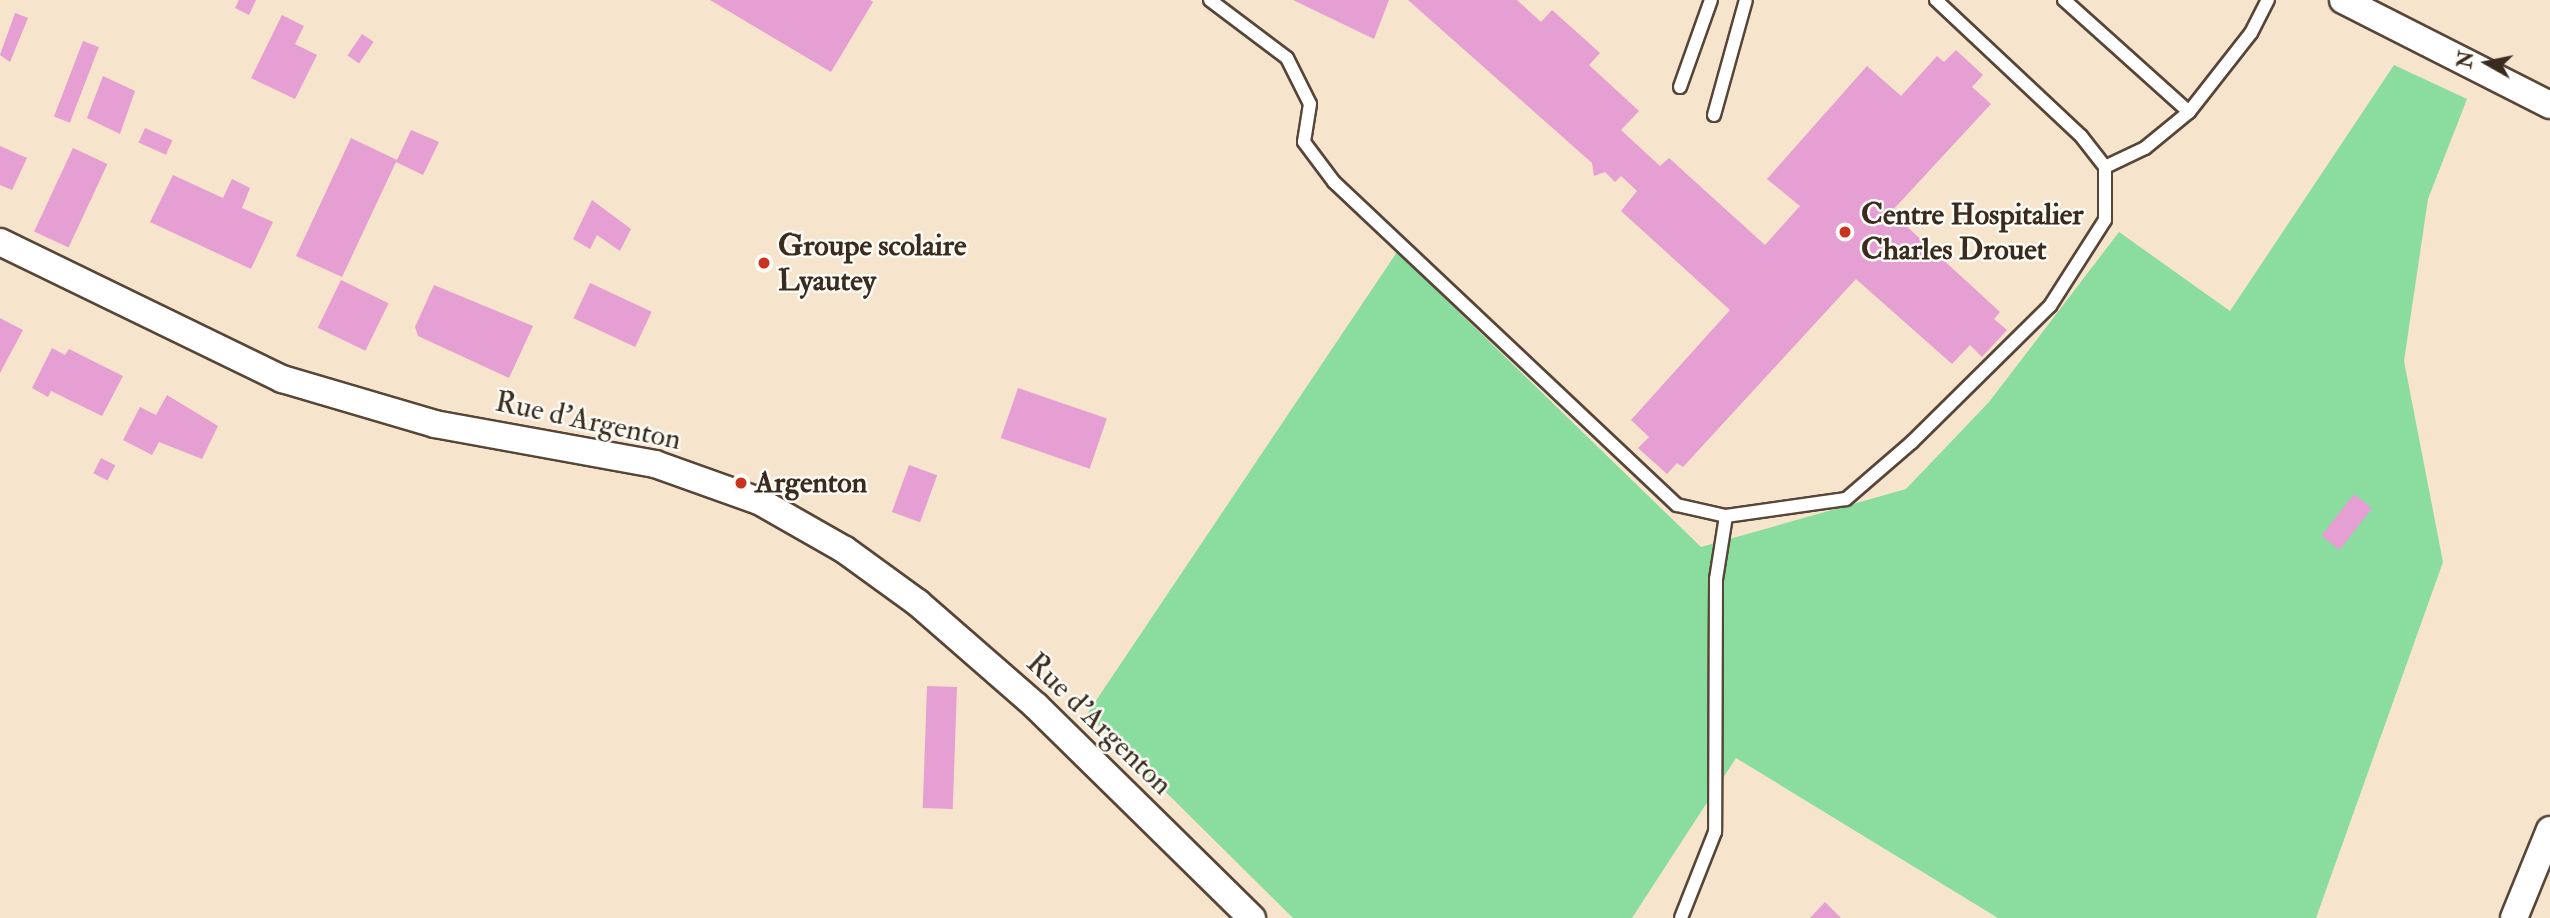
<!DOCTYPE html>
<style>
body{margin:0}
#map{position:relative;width:2550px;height:918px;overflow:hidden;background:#f6e4cd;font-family:"IM FELL Double Pica",serif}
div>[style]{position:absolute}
.green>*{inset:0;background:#8add9f}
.building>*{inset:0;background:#e59fd3;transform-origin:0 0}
.roads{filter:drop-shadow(2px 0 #574638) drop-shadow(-2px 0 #574638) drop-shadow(0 2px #574638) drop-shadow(0 -2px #574638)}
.service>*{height:12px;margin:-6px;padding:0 6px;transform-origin:6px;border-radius:6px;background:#fff}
.minor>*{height:26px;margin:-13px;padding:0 13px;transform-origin:13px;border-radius:13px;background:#fff}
.dots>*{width:19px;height:19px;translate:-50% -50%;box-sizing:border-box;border:4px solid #fdfcf7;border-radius:50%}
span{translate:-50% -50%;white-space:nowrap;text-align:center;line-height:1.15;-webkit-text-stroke:5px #fdfcf7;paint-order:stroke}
.poi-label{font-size:30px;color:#3b2a1e;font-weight:700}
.left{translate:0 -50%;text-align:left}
.street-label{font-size:30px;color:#3b2a1e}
.north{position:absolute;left:2452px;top:28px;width:70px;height:70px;-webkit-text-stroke:5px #fdfcf7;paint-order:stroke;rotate:279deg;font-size:19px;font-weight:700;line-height:28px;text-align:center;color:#3b2a1e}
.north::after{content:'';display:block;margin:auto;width:24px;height:32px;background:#3b2a1e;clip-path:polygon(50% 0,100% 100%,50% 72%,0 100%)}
</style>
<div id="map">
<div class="green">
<div style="clip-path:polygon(2394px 65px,2467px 99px,2428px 199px,2404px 361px,2443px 562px,2316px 918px,1998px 918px,1736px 758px,1632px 918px,1293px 918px,1087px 714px,1397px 252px,1701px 547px,1906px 489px,1989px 402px,2119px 232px,2230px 311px)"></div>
</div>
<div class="building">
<div style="clip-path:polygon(239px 0,256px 0,249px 15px,235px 8px)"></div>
<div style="clip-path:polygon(710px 0,870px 0,873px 2px,831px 72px)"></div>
<div style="clip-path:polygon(1293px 0,1389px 0,1374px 39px)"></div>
<div style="clip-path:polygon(1408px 0,1517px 0,1541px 22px,1552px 10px,1600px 53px,1589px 65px,1639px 111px,1621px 130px,1660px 166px,1669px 158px,1765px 245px,1800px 206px,1767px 179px,1867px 66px,1901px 96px,1937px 56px,1944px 62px,1956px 50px,1983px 75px,1972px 87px,1991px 104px,1891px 212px,2000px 312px,1994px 319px,2007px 330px,1982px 357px,1970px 345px,1952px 364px,1856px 279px,1683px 467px,1677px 463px,1667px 474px,1638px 448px,1649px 437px,1631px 420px,1730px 310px,1621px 211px,1637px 191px,1621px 176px,1615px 182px,1605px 172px,1594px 176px,1592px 163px)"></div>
<div style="clip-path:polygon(15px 13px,28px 18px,10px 62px,0 55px)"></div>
<div style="clip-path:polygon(282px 15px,304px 26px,295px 44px,317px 55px,295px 99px,251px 78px)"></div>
<div style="left:362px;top:34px;width:14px;height:26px;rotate:34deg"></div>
<div style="left:83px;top:41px;width:17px;height:81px;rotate:21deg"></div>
<div style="clip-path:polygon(103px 76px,135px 91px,120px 134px,87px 118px)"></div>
<div style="left:145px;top:128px;width:30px;height:16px;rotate:24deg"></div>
<div style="clip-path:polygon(411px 130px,439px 142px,423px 175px,396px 162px,342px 277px,296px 256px,351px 138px,397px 160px)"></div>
<div style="clip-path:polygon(0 146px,27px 158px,12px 190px,0 185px)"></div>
<div style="left:73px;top:148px;width:38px;height:92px;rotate:25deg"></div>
<div style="clip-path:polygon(173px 175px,223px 198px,232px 179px,250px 188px,242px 208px,273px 222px,251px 269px,150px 222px)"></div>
<div style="clip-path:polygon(592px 200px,631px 229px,620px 251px,597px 235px,590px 249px,573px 239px)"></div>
<div style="left:341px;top:280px;width:53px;height:53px;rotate:26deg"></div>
<div style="left:590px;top:283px;width:68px;height:39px;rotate:25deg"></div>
<div style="clip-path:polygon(434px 285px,533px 326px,509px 378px,418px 336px,415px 327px)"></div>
<div style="clip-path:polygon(0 318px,23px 330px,0 373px)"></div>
<div style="clip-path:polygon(52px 348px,65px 355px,69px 349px,123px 376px,102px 416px,51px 391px,48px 397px,32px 388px)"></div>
<div style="left:1018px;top:388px;width:94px;height:53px;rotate:19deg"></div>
<div style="clip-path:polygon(167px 395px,218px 426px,202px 459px,159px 442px,152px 455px,123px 440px,140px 407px,156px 415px)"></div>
<div style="left:101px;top:458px;width:16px;height:17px;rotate:27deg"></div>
<div style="left:909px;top:465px;width:30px;height:50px;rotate:20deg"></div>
<div style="left:2354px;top:494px;width:23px;height:53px;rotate:38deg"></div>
<div style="left:927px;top:686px;width:30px;height:122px;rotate:2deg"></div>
<div style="clip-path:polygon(1825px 902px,1841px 918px,1810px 918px)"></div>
</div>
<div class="roads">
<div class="service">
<div style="left:1210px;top:0;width:96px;rotate:37deg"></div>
<div style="left:1287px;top:58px;width:51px;rotate:63.4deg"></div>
<div style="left:1310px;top:104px;width:38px;rotate:99deg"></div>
<div style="left:1304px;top:142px;width:50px;rotate:53.1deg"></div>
<div style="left:1334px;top:182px;width:471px;rotate:43.3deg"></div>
<div style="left:1677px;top:505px;width:50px;rotate:12.7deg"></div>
<div style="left:1726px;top:516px;width:64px;rotate:99deg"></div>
<div style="left:1716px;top:579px;width:253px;rotate:90.2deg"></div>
<div style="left:1715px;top:832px;width:92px;rotate:111.6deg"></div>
<div style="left:1936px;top:0;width:199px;rotate:43.2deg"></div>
<div style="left:2081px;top:136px;width:39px;rotate:52deg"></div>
<div style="left:2105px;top:167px;width:44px;rotate:-25.4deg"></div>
<div style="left:2145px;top:148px;width:57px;rotate:-39.3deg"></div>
<div style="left:2189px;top:112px;width:168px;rotate:-138.1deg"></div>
<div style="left:1680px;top:87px;width:92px;rotate:-70.4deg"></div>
<div style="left:2189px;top:112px;width:100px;rotate:-51.9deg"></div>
<div style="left:2251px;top:33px;width:37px;rotate:-63deg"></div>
<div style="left:1714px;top:115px;width:119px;rotate:-74.5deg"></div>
<div style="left:1726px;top:516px;width:121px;rotate:-8.1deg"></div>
<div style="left:1846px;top:499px;width:87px;rotate:-40.8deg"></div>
<div style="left:1912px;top:442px;width:194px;rotate:-44.6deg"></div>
<div style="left:2050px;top:306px;width:102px;rotate:-57.4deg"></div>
<div style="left:2105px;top:220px;width:53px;rotate:-90deg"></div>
</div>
<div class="minor">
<div style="left:2343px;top:0;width:232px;rotate:26.9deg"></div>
<div style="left:0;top:242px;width:314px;rotate:25.9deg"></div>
<div style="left:282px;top:379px;width:159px;rotate:16.4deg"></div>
<div style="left:435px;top:424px;width:224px;rotate:10.3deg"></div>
<div style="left:655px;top:464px;width:110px;rotate:19.6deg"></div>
<div style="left:759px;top:501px;width:99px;rotate:29.7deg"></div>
<div style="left:845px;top:550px;width:90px;rotate:36deg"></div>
<div style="left:918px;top:603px;width:157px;rotate:41.1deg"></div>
<div style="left:1036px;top:706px;width:303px;rotate:44.5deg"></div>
<div style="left:2514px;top:918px;width:95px;rotate:-67.8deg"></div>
</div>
</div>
<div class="dots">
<div style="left:1845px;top:232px;background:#c8321e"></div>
<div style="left:764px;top:263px;background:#c8321e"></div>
<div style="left:741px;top:483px;background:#c8321e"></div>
</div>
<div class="poi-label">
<span class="left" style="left:1861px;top:232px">Centre Hospitalier<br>Charles Drouet</span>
<span class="left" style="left:778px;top:263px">Groupe scolaire<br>Lyautey</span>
<span class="left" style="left:755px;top:483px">Argenton</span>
</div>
<div class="street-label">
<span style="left:588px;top:421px;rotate:12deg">Rue d'Argenton</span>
<span style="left:1099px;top:724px;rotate:44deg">Rue d'Argenton</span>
</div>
<div class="north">N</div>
</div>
